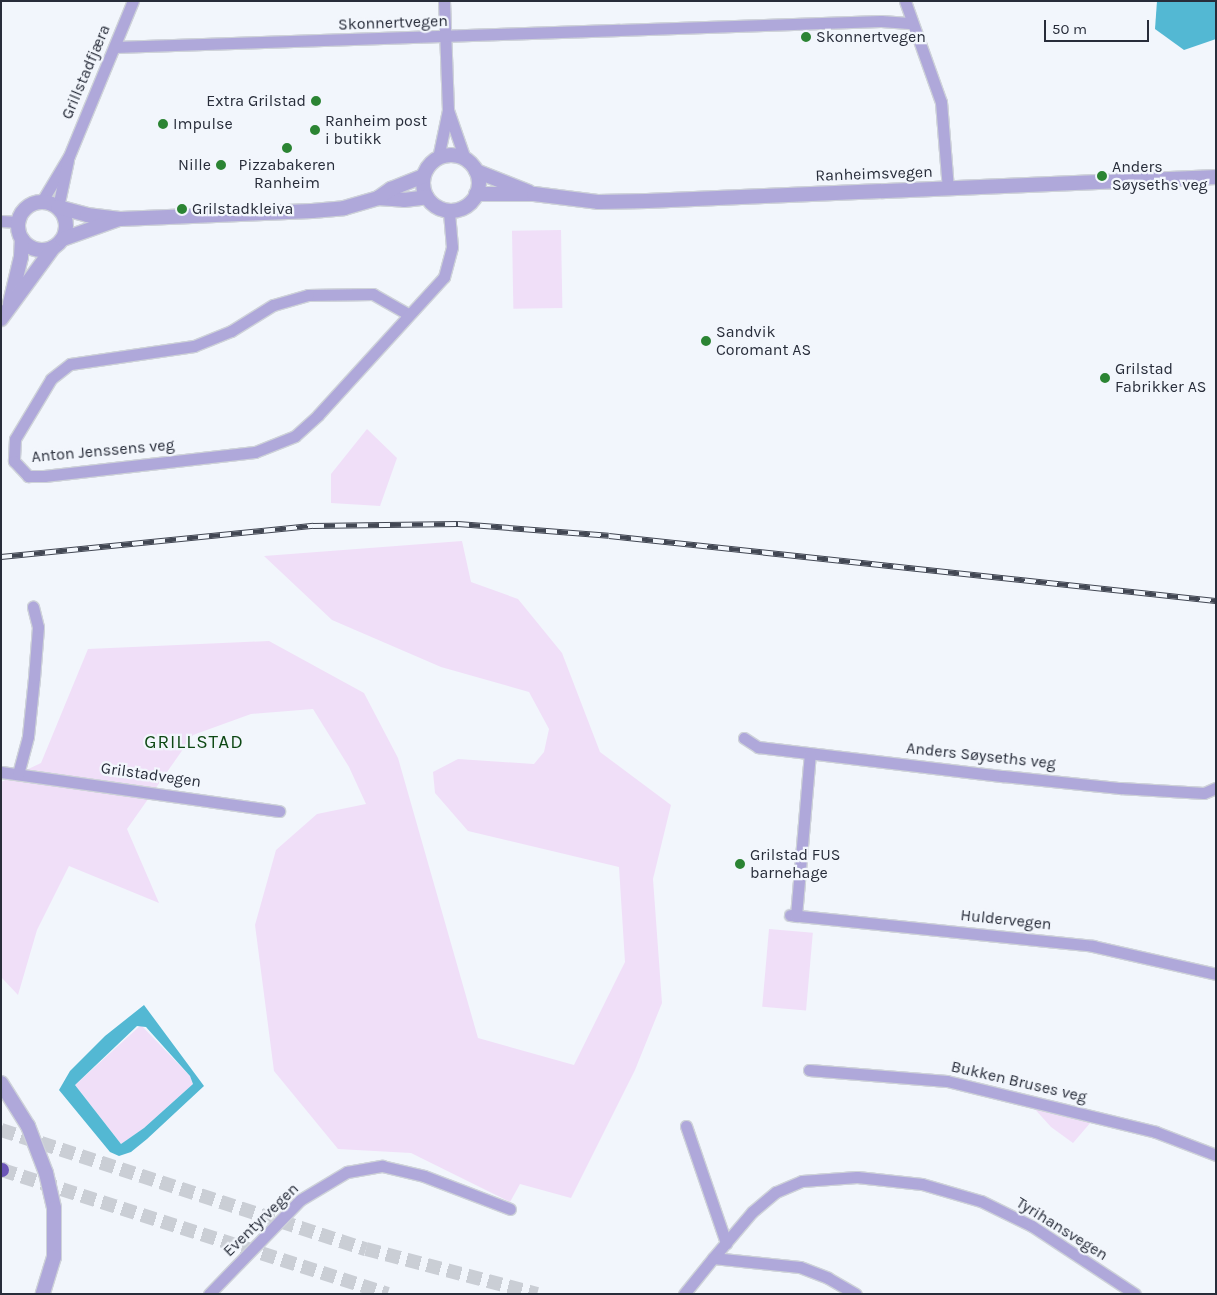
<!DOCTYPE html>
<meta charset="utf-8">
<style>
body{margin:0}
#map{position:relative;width:1217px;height:1295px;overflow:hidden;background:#f2f6fc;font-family:Karla,sans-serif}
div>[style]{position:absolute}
.green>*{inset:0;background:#f0dff8;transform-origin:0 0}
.water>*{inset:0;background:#53b8d3}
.trunk-tunnel>*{height:14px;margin-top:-7px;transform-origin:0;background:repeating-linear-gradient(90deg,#caced5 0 14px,transparent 0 21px)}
.roads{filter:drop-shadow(1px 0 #ced2d9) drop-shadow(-1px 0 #ced2d9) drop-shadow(0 1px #ced2d9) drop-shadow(0 -1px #ced2d9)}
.minor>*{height:11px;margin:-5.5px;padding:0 5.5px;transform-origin:5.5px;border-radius:5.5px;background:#afa8da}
.tertiary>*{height:14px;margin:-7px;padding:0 7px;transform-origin:7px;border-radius:7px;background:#afa8da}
.tertiary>.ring{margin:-7px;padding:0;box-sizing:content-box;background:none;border:14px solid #afa8da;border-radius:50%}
.trunk>*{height:14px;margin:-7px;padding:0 7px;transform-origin:7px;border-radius:7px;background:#6c56b8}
.rail>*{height:5.5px;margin-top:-2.75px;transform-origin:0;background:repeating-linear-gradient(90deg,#f2f6fc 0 11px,#424753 0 22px);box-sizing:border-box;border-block:1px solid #424753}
.dots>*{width:14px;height:14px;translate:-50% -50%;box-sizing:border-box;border:2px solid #f2f6fc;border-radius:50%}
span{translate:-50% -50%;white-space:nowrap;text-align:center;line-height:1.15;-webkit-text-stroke:4.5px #f2f6fc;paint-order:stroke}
.street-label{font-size:16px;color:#282d3a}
.poi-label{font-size:16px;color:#282d3a}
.left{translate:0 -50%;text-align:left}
.right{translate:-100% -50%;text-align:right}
.quarter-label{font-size:19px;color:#0e4814;letter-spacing:1px}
.frame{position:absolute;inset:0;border:2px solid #282d3a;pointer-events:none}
.scale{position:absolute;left:1044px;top:20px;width:105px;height:22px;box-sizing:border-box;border:2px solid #282d3a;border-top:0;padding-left:6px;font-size:15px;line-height:18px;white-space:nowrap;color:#282d3a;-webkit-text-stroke:4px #f2f6fc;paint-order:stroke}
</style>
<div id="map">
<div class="green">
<div style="left:561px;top:230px;width:78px;height:49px;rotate:89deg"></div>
<div style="clip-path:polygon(367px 429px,397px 458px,380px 506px,331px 503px,331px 474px)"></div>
<div style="clip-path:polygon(462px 541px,471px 582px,518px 599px,562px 653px,600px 752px,671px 805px,653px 879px,662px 1003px,635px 1070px,571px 1198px,520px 1184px,510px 1202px,411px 1153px,338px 1149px,274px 1071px,255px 925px,276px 850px,317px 814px,366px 804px,349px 767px,313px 709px,251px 714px,193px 735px,127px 829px,159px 903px,69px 866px,37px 930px,18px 995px,1px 977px,1px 782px,41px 763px,88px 649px,269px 641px,364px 693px,398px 758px,478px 1038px,574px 1065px,625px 962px,619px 867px,468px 831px,435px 793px,433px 772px,458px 759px,534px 764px,544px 752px,549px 729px,529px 692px,441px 667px,332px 620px,264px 556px)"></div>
<div style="left:769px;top:929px;width:44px;height:78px;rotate:5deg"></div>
<div style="clip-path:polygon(141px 1025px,190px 1076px,193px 1084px,144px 1128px,121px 1144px,75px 1085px)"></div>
<div style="clip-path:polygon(1032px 1106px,1091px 1122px,1073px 1143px,1051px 1127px)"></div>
</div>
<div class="water">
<div style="clip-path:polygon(1157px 1px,1216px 1px,1216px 39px,1184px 50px,1155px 29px)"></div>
<div style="clip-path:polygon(evenodd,144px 1005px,204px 1086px,147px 1139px,131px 1152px,119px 1156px,110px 1152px,59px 1090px,70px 1071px,105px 1036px,144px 1005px,137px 1026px,146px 1027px,190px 1076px,193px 1084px,144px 1128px,121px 1144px,75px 1085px,137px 1026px)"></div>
</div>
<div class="trunk-tunnel">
<div style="left:1px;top:1130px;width:384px;rotate:18.1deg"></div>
<div style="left:366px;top:1249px;width:177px;rotate:14.7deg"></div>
<div style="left:2px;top:1170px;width:405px;rotate:17.8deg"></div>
</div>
<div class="roads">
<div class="minor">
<div style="left:444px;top:1px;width:109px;rotate:87.9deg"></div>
<div style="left:448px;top:110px;width:52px;rotate:70.9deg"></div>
<div style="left:905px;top:1px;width:107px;rotate:70.4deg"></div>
<div style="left:941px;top:102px;width:87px;rotate:85.4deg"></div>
<div style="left:115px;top:47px;width:766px;rotate:-1.94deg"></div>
<div style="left:881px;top:21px;width:31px;rotate:4deg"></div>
<div style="left:438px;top:158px;width:49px;rotate:-78.2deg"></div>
<div style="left:42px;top:201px;width:52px;rotate:-59deg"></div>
<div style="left:69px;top:156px;width:168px;rotate:-67.6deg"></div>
<div style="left:58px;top:207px;width:48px;rotate:-78deg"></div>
<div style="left:1px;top:221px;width:17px;rotate:3deg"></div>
<div style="left:408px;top:314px;width:40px;rotate:-150.3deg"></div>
<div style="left:373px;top:294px;width:65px;rotate:179.1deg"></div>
<div style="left:308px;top:295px;width:36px;rotate:164deg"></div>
<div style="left:273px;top:305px;width:49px;rotate:148.2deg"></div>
<div style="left:231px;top:331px;width:40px;rotate:158deg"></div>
<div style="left:194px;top:346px;width:125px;rotate:171.7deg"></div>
<div style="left:70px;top:364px;width:24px;rotate:142deg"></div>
<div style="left:51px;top:379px;width:70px;rotate:121deg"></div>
<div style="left:15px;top:439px;width:22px;rotate:93deg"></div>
<div style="left:14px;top:461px;width:21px;rotate:47deg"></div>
<div style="left:28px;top:476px;width:16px"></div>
<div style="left:44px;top:476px;width:212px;rotate:-6.5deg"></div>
<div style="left:255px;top:452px;width:43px;rotate:-21.8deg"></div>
<div style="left:295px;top:436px;width:31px;rotate:-42deg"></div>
<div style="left:318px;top:415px;width:187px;rotate:-47.6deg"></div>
<div style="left:444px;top:277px;width:31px;rotate:-75deg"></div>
<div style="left:452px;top:247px;width:36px;rotate:-95deg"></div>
<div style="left:744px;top:738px;width:17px;rotate:33deg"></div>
<div style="left:758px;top:747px;width:247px;rotate:6.8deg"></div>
<div style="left:1003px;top:776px;width:118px;rotate:5.9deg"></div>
<div style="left:1120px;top:788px;width:84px;rotate:3.4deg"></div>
<div style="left:1204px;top:793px;width:13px;rotate:-23deg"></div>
<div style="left:1px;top:772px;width:281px;rotate:8deg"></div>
<div style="left:18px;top:774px;width:39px;rotate:-75deg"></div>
<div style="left:28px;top:736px;width:58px;rotate:-84.1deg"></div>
<div style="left:34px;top:678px;width:51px;rotate:-85.5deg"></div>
<div style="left:38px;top:627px;width:21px;rotate:-104deg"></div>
<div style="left:790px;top:915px;width:305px;rotate:5.8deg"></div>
<div style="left:1093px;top:946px;width:126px;rotate:12.8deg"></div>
<div style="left:796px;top:916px;width:163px;rotate:-85.1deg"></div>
<div style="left:809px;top:1070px;width:138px;rotate:4.6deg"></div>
<div style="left:947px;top:1081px;width:215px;rotate:13.7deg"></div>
<div style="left:1156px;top:1132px;width:64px;rotate:21deg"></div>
<div style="left:686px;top:1126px;width:124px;rotate:71.1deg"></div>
<div style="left:713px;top:1258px;width:60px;rotate:-49.7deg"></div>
<div style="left:752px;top:1212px;width:31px;rotate:-40deg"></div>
<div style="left:776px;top:1192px;width:28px;rotate:-23deg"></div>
<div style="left:802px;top:1181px;width:55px;rotate:-4.2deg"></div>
<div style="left:857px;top:1177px;width:65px;rotate:6.1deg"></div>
<div style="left:922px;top:1184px;width:61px;rotate:16.1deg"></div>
<div style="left:981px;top:1201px;width:57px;rotate:26.1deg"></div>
<div style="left:1032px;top:1226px;width:123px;rotate:33.4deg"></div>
<div style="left:209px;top:1294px;width:131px;rotate:-45.9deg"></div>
<div style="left:300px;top:1200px;width:55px;rotate:-30.8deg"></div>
<div style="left:347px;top:1172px;width:36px;rotate:-10deg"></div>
<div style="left:382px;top:1166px;width:43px;rotate:13.4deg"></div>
<div style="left:424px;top:1176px;width:92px;rotate:21deg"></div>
<div style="left:684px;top:1294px;width:46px;rotate:-51.1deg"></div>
<div style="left:713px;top:1258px;width:87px;rotate:5.9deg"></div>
<div style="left:800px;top:1267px;width:30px;rotate:21deg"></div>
<div style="left:828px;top:1278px;width:32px;rotate:30deg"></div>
</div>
<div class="tertiary">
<div class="ring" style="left:423px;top:155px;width:42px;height:42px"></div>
<div style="left:476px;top:171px;width:57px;rotate:21.6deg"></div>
<div style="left:476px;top:194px;width:58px"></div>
<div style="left:534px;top:194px;width:64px;rotate:7.1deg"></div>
<div style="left:598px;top:202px;width:49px;rotate:-1.2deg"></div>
<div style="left:647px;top:201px;width:570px;rotate:-2.42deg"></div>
<div style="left:378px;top:198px;width:26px;rotate:4deg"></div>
<div style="left:404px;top:200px;width:23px;rotate:-7deg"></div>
<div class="ring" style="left:18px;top:202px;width:34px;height:34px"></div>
<div style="left:58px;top:207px;width:30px;rotate:15deg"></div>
<div style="left:87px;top:215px;width:33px;rotate:7deg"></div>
<div style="left:120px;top:219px;width:192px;rotate:-2.4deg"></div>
<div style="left:312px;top:211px;width:32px;rotate:-5deg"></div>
<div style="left:344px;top:208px;width:35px;rotate:-16deg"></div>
<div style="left:378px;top:198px;width:16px;rotate:-35deg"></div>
<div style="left:391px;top:189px;width:35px;rotate:-22deg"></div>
<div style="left:63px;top:239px;width:59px;rotate:-19.7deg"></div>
<div style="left:10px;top:303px;width:47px;rotate:-76.6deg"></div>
<div style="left:21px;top:257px;width:18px;rotate:-87deg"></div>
<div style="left:1px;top:319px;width:88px;rotate:-53.8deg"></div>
<div style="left:1px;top:1083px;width:51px;rotate:57.9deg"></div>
<div style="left:28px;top:1126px;width:50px;rotate:69deg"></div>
<div style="left:46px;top:1173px;width:36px;rotate:77deg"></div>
<div style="left:54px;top:1208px;width:49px;rotate:90deg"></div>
<div style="left:54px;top:1257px;width:39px;rotate:107deg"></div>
</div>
<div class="trunk">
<div style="left:1px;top:1170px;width:1px"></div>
</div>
</div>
<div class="rail">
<div style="left:1px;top:557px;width:314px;rotate:-5.7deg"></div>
<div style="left:313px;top:526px;width:145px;rotate:-0.8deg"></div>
<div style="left:458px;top:524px;width:151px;rotate:4.5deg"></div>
<div style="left:609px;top:536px;width:610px;rotate:6.11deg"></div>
</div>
<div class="dots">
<div style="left:806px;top:37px;background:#2b8433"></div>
<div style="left:316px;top:101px;background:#2b8433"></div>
<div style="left:163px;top:124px;background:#2b8433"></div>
<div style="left:315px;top:130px;background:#2b8433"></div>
<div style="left:287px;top:148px;background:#2b8433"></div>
<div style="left:221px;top:165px;background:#2b8433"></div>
<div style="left:1102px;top:176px;background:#2b8433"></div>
<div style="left:182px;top:209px;background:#2b8433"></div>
<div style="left:706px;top:341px;background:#2b8433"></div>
<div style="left:1105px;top:378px;background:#2b8433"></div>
<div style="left:740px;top:864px;background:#2b8433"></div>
</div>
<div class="street-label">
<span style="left:393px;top:23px;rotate:-2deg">Skonnertvegen</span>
<span style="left:86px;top:72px;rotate:-67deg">Grillstadfjæra</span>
<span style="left:874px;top:174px;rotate:-2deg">Ranheimsvegen</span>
<span style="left:103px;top:451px;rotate:-5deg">Anton Jenssens veg</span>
<span style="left:981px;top:756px;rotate:6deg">Anders Søyseths veg</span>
<span style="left:151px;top:775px;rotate:8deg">Grilstadvegen</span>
<span style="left:1006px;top:920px;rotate:6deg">Huldervegen</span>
<span style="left:1019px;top:1082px;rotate:13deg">Bukken Bruses veg</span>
<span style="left:261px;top:1220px;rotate:-44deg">Eventyrvegen</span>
<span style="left:1062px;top:1229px;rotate:32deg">Tyrihansvegen</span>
</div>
<div class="poi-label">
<span class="left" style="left:816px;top:37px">Skonnertvegen</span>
<span class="right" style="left:306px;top:101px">Extra Grilstad</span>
<span class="left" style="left:325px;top:130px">Ranheim post<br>i butikk</span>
<span class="left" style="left:173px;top:124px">Impulse</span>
<span class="right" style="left:211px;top:165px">Nille</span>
<span style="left:287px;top:174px">Pizzabakeren<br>Ranheim</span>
<span class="left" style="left:1112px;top:176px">Anders<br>Søyseths veg</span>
<span class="left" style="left:192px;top:209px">Grilstadkleiva</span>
<span class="left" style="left:716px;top:341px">Sandvik<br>Coromant AS</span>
<span class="left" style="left:1115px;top:378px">Grilstad<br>Fabrikker AS</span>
<span class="left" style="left:750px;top:864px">Grilstad FUS<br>barnehage</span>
</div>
<div class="quarter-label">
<span style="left:194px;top:743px">GRILLSTAD</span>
</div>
<div class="frame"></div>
<div class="scale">50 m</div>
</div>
